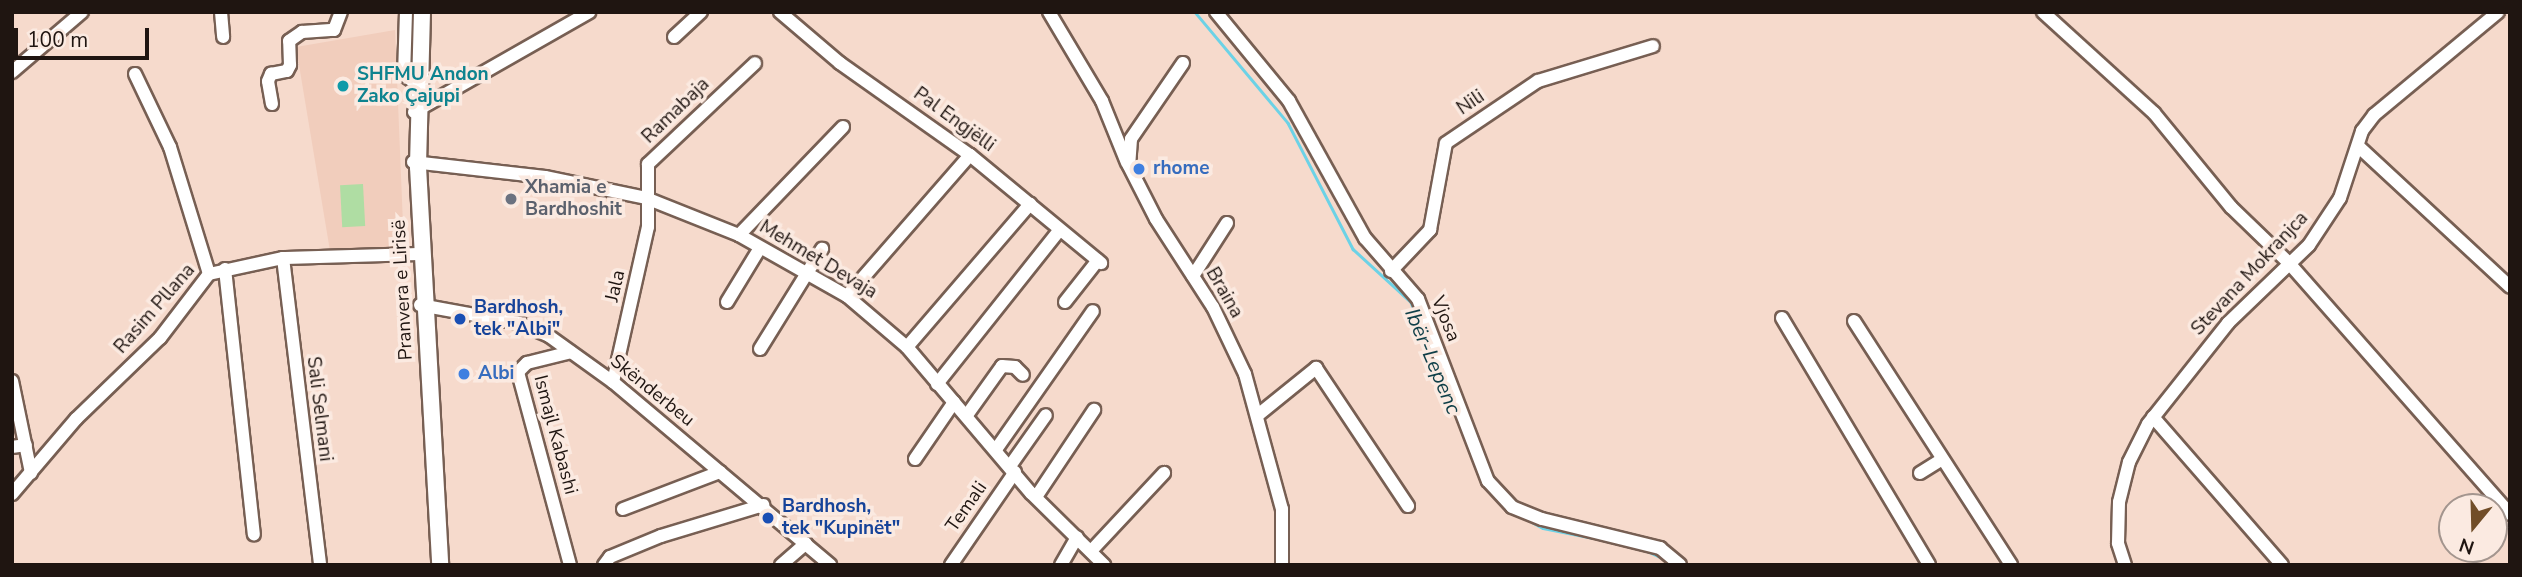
<!DOCTYPE html>
<meta charset="utf-8">
<style>
body{margin:0}
#map{position:relative;width:2522px;height:577px;overflow:hidden;background:#f6dacc;font-family:"Nunito Sans",sans-serif}
div>[style]{position:absolute}
.built>*{inset:0;background:#f1cdbc}
.green>*{inset:0;background:#afdda3;transform-origin:0 0}
.stream>*{height:2.5px;margin:-1.25px;padding:0 1.25px;transform-origin:1.25px;border-radius:1.25px;background:#6cd2e6}
.roads{filter:drop-shadow(2px 0 #775f53) drop-shadow(-2px 0 #775f53) drop-shadow(0 2px #775f53) drop-shadow(0 -2px #775f53)}
.minor>*{height:12px;margin:-6px;padding:0 6px;transform-origin:6px;border-radius:6px;background:#fff}
.major>*{height:16px;margin:-8px;padding:0 8px;transform-origin:8px;border-radius:8px;background:#fff}
.dots>*{width:19px;height:19px;translate:-50% -50%;box-sizing:border-box;border:4px solid #fbeae1;border-radius:50%}
span{translate:-50% -50%;white-space:nowrap;text-align:center;line-height:1.15;-webkit-text-stroke:7px #fbeae1;paint-order:stroke}
.culture-label{font-size:19px;color:#0d838f;font-weight:700}
.left{translate:0 -50%;text-align:left}
.street-label{font-size:19px;color:#1f1511}
.shop-label{font-size:19px;color:#366cbe;font-weight:700}
.worship-label{font-size:19px;color:#5b616d;font-weight:700}
.transit-label{font-size:19px;color:#164399;font-weight:700}
.water-label{font-size:21px;color:#0f3f48;font-style:italic}
.frame{position:absolute;inset:0;border:14px solid #1f1511;pointer-events:none}
.north{position:absolute;left:2438px;top:493px;width:70px;height:70px;box-sizing:border-box;background:#fbeae1;border:2px solid #a3958e;border-radius:50%;rotate:199deg;font-size:19px;font-weight:700;line-height:28px;text-align:center;color:#1f1511}
.north::after{content:'';display:block;margin:auto;width:24px;height:32px;background:#714d28;clip-path:polygon(50% 0,100% 100%,50% 72%,0 100%)}
.scale{position:absolute;left:14px;top:28px;width:135px;height:32px;box-sizing:border-box;border:4px solid #1f1511;border-top:0;padding-left:9px;font-size:21px;line-height:24px;white-space:nowrap;color:#1f1511;-webkit-text-stroke:5px #fbeae1;paint-order:stroke}
</style>
<div id="map">
<div class="built">
<div style="clip-path:polygon(395px 30px,404px 249px,330px 251px,296px 47px)"></div>
</div>
<div class="green">
<div style="left:363px;top:184px;width:42px;height:23px;rotate:87deg"></div>
</div>
<div class="stream">
<div style="left:1195px;top:12px;width:145px;rotate:50deg"></div>
<div style="left:1288px;top:123px;width:142px;rotate:62.7deg"></div>
<div style="left:1353px;top:249px;width:79px;rotate:42.4deg"></div>
<div style="left:1411px;top:302px;width:182px;rotate:68.4deg"></div>
<div style="left:1504px;top:507px;width:44px;rotate:28.3deg"></div>
<div style="left:1543px;top:528px;width:51px;rotate:11.3deg"></div>
<div style="left:1647px;top:551px;width:17px;rotate:24deg"></div>
</div>
<div class="roads">
<div class="minor">
<div style="left:221px;top:12px;width:25px;rotate:85deg"></div>
<div style="left:406px;top:12px;width:63px;rotate:91.8deg"></div>
<div style="left:404px;top:75px;width:12px;rotate:35deg"></div>
<div style="left:780px;top:12px;width:79px;rotate:40.4deg"></div>
<div style="left:840px;top:63px;width:159px;rotate:35.3deg"></div>
<div style="left:970px;top:155px;width:170px;rotate:39.5deg"></div>
<div style="left:1049px;top:12px;width:104px;rotate:59.2deg"></div>
<div style="left:1102px;top:101px;width:67px;rotate:68deg"></div>
<div style="left:1216px;top:12px;width:115px;rotate:50.6deg"></div>
<div style="left:1289px;top:101px;width:157px;rotate:61deg"></div>
<div style="left:1365px;top:238px;width:81px;rotate:49deg"></div>
<div style="left:1418px;top:299px;width:195px;rotate:69deg"></div>
<div style="left:1488px;top:481px;width:35px;rotate:47deg"></div>
<div style="left:1512px;top:507px;width:32px;rotate:22deg"></div>
<div style="left:1542px;top:519px;width:122px;rotate:13.8deg"></div>
<div style="left:1660px;top:548px;width:26px;rotate:40deg"></div>
<div style="left:2043px;top:12px;width:150px;rotate:42.3deg"></div>
<div style="left:2154px;top:113px;width:122px;rotate:50.7deg"></div>
<div style="left:2231px;top:207px;width:79px;rotate:44deg"></div>
<div style="left:2288px;top:262px;width:336px;rotate:48.6deg"></div>
<div style="left:674px;top:37px;width:37px;rotate:-43deg"></div>
<div style="left:1183px;top:63px;width:92px;rotate:124.4deg"></div>
<div style="left:1131px;top:139px;width:27px;rotate:94deg"></div>
<div style="left:1129px;top:166px;width:59px;rotate:63deg"></div>
<div style="left:1156px;top:219px;width:105px;rotate:57.1deg"></div>
<div style="left:1213px;top:307px;width:74px;rotate:64.5deg"></div>
<div style="left:1245px;top:374px;width:140px;rotate:74.7deg"></div>
<div style="left:1282px;top:509px;width:56px;rotate:90deg"></div>
<div style="left:12px;top:72px;width:92px;rotate:-40.6deg"></div>
<div style="left:135px;top:74px;width:81px;rotate:64.4deg"></div>
<div style="left:170px;top:147px;width:133px;rotate:72.9deg"></div>
<div style="left:272px;top:104px;width:23px;rotate:-100deg"></div>
<div style="left:268px;top:81px;width:8px;rotate:-67deg"></div>
<div style="left:271px;top:74px;width:16px;rotate:-11deg"></div>
<div style="left:287px;top:71px;width:7px;rotate:-63deg"></div>
<div style="left:290px;top:65px;width:24px;rotate:-92deg"></div>
<div style="left:289px;top:41px;width:16px;rotate:-35deg"></div>
<div style="left:302px;top:32px;width:32px;rotate:-4deg"></div>
<div style="left:334px;top:30px;width:19px;rotate:-69deg"></div>
<div style="left:414px;top:112px;width:202px;rotate:-29.7deg"></div>
<div style="left:2358px;top:146px;width:207px;rotate:42.8deg"></div>
<div style="left:413px;top:162px;width:133px;rotate:6.5deg"></div>
<div style="left:545px;top:177px;width:103px;rotate:11.7deg"></div>
<div style="left:646px;top:198px;width:100px;rotate:21.7deg"></div>
<div style="left:739px;top:235px;width:124px;rotate:29.5deg"></div>
<div style="left:847px;top:296px;width:79px;rotate:40.4deg"></div>
<div style="left:907px;top:347px;width:192px;rotate:49.7deg"></div>
<div style="left:1031px;top:493px;width:103px;rotate:44.6deg"></div>
<div style="left:739px;top:235px;width:150px;rotate:-46.1deg"></div>
<div style="left:283px;top:258px;width:309px;rotate:83.1deg"></div>
<div style="left:225px;top:269px;width:267px;rotate:83.8deg"></div>
<div style="left:1391px;top:271px;width:57px;rotate:-46.4deg"></div>
<div style="left:1430px;top:230px;width:88px;rotate:-79.6deg"></div>
<div style="left:1446px;top:143px;width:111px;rotate:-34deg"></div>
<div style="left:1538px;top:81px;width:120px;rotate:-16.9deg"></div>
<div style="left:1193px;top:276px;width:63px;rotate:-57.3deg"></div>
<div style="left:847px;top:296px;width:187px;rotate:-48.9deg"></div>
<div style="left:727px;top:302px;width:63px;rotate:-58.6deg"></div>
<div style="left:1065px;top:302px;width:53px;rotate:-51.8deg"></div>
<div style="left:420px;top:305px;width:101px;rotate:10.3deg"></div>
<div style="left:519px;top:323px;width:33px;rotate:23deg"></div>
<div style="left:549px;top:336px;width:79px;rotate:35.7deg"></div>
<div style="left:613px;top:382px;width:284px;rotate:40.1deg"></div>
<div style="left:1782px;top:318px;width:287px;rotate:59.2deg"></div>
<div style="left:1854px;top:321px;width:290px;rotate:57.2deg"></div>
<div style="left:907px;top:347px;width:189px;rotate:-49.3deg"></div>
<div style="left:760px;top:349px;width:118px;rotate:-58.2deg"></div>
<div style="left:12px;top:381px;width:94px;rotate:78.3deg"></div>
<div style="left:613px;top:382px;width:159px;rotate:-77.3deg"></div>
<div style="left:648px;top:227px;width:63px;rotate:-90deg"></div>
<div style="left:648px;top:164px;width:147px;rotate:-43.3deg"></div>
<div style="left:937px;top:384px;width:193px;rotate:-51.5deg"></div>
<div style="left:967px;top:415px;width:60px;rotate:-54.5deg"></div>
<div style="left:1002px;top:366px;width:13px;rotate:4deg"></div>
<div style="left:1015px;top:367px;width:11px;rotate:45deg"></div>
<div style="left:1258px;top:415px;width:75px;rotate:-39deg"></div>
<div style="left:1316px;top:368px;width:166px;rotate:56.3deg"></div>
<div style="left:2153px;top:417px;width:196px;rotate:48.9deg"></div>
<div style="left:12px;top:447px;width:14px;rotate:-8deg"></div>
<div style="left:997px;top:448px;width:167px;rotate:-55deg"></div>
<div style="left:915px;top:459px;width:69px;rotate:-55.6deg"></div>
<div style="left:1010px;top:466px;width:62px;rotate:-54.8deg"></div>
<div style="left:1920px;top:473px;width:26px;rotate:-32deg"></div>
<div style="left:12px;top:494px;width:99px;rotate:-49.5deg"></div>
<div style="left:76px;top:419px;width:117px;rotate:-44deg"></div>
<div style="left:160px;top:338px;width:81px;rotate:-52.6deg"></div>
<div style="left:209px;top:274px;width:76px;rotate:-12.2deg"></div>
<div style="left:283px;top:258px;width:138px;rotate:-1.7deg"></div>
<div style="left:1036px;top:497px;width:105px;rotate:-56.3deg"></div>
<div style="left:623px;top:509px;width:104px;rotate:-20.9deg"></div>
<div style="left:1091px;top:551px;width:107px;rotate:-46.9deg"></div>
<div style="left:570px;top:565px;width:200px;rotate:-105.1deg"></div>
<div style="left:518px;top:372px;width:13px;rotate:-45deg"></div>
<div style="left:527px;top:363px;width:45px;rotate:-14deg"></div>
<div style="left:604px;top:565px;width:10px;rotate:-53deg"></div>
<div style="left:610px;top:557px;width:55px;rotate:-22.4deg"></div>
<div style="left:661px;top:536px;width:107px;rotate:-16.9deg"></div>
<div style="left:781px;top:565px;width:33px;rotate:-41deg"></div>
<div style="left:951px;top:565px;width:113px;rotate:-55.5deg"></div>
<div style="left:1061px;top:565px;width:32px;rotate:-60deg"></div>
<div style="left:2125px;top:565px;width:23px;rotate:-108deg"></div>
<div style="left:2118px;top:543px;width:41px;rotate:-88.6deg"></div>
<div style="left:2119px;top:502px;width:41px;rotate:-76deg"></div>
<div style="left:2129px;top:462px;width:42px;rotate:-63.4deg"></div>
<div style="left:2148px;top:424px;width:129px;rotate:-51.6deg"></div>
<div style="left:2228px;top:323px;width:112px;rotate:-43.9deg"></div>
<div style="left:2309px;top:245px;width:56px;rotate:-56.6deg"></div>
<div style="left:2340px;top:198px;width:71px;rotate:-71.8deg"></div>
<div style="left:2362px;top:131px;width:20px;rotate:-53deg"></div>
<div style="left:2374px;top:115px;width:161px;rotate:-39.7deg"></div>
</div>
<div class="major">
<div style="left:422px;top:12px;width:155px;rotate:91.5deg"></div>
<div style="left:418px;top:167px;width:399px;rotate:86.8deg"></div>
</div>
</div>
<div class="dots">
<div style="left:343px;top:86px;background:#0f9aa8"></div>
<div style="left:1139px;top:169px;background:#3f7fe0"></div>
<div style="left:511px;top:199px;background:#6b7280"></div>
<div style="left:460px;top:319px;background:#1a4fb4"></div>
<div style="left:464px;top:374px;background:#3f7fe0"></div>
<div style="left:768px;top:518px;background:#1a4fb4"></div>
</div>
<div class="culture-label">
<span class="left" style="left:357px;top:86px">SHFMU Andon<br>Zako Çajupi</span>
</div>
<div class="street-label">
<span style="left:1471px;top:103px;rotate:-34deg">Nili</span>
<span style="left:676px;top:111px;rotate:-44deg">Ramabaja</span>
<span style="left:954px;top:120px;rotate:36deg">Pal Engjëlli</span>
<span style="left:818px;top:260px;rotate:31deg">Mehmet Devaja</span>
<span style="left:2250px;top:274px;rotate:-47deg">Stevana Mokranjca</span>
<span style="left:616px;top:286px;rotate:-77deg">Jala</span>
<span style="left:403px;top:290px;rotate:-93deg">Pranvera e Lirisë</span>
<span style="left:1224px;top:293px;rotate:60deg">Braina</span>
<span style="left:155px;top:309px;rotate:-49deg">Rasim Pllana</span>
<span style="left:1445px;top:319px;rotate:68deg">Vjosa</span>
<span style="left:652px;top:391px;rotate:39deg">Skënderbeu</span>
<span style="left:319px;top:409px;rotate:83deg">Sali Selmani</span>
<span style="left:555px;top:435px;rotate:75deg">Ismajl Kabashi</span>
<span style="left:967px;top:507px;rotate:-55deg">Temali</span>
</div>
<div class="shop-label">
<span class="left" style="left:1153px;top:169px">rhome</span>
<span class="left" style="left:478px;top:374px">Albi</span>
</div>
<div class="worship-label">
<span class="left" style="left:525px;top:199px">Xhamia e<br>Bardhoshit</span>
</div>
<div class="transit-label">
<span class="left" style="left:474px;top:319px">Bardhosh,<br>tek "Albi"</span>
<span class="left" style="left:782px;top:518px">Bardhosh,<br>tek "Kupinët"</span>
</div>
<div class="water-label">
<span style="left:1433px;top:361px;rotate:67deg">Ibër-Lepenc</span>
</div>
<div class="frame"></div>
<div class="north">N</div>
<div class="scale">100 m</div>
</div>
